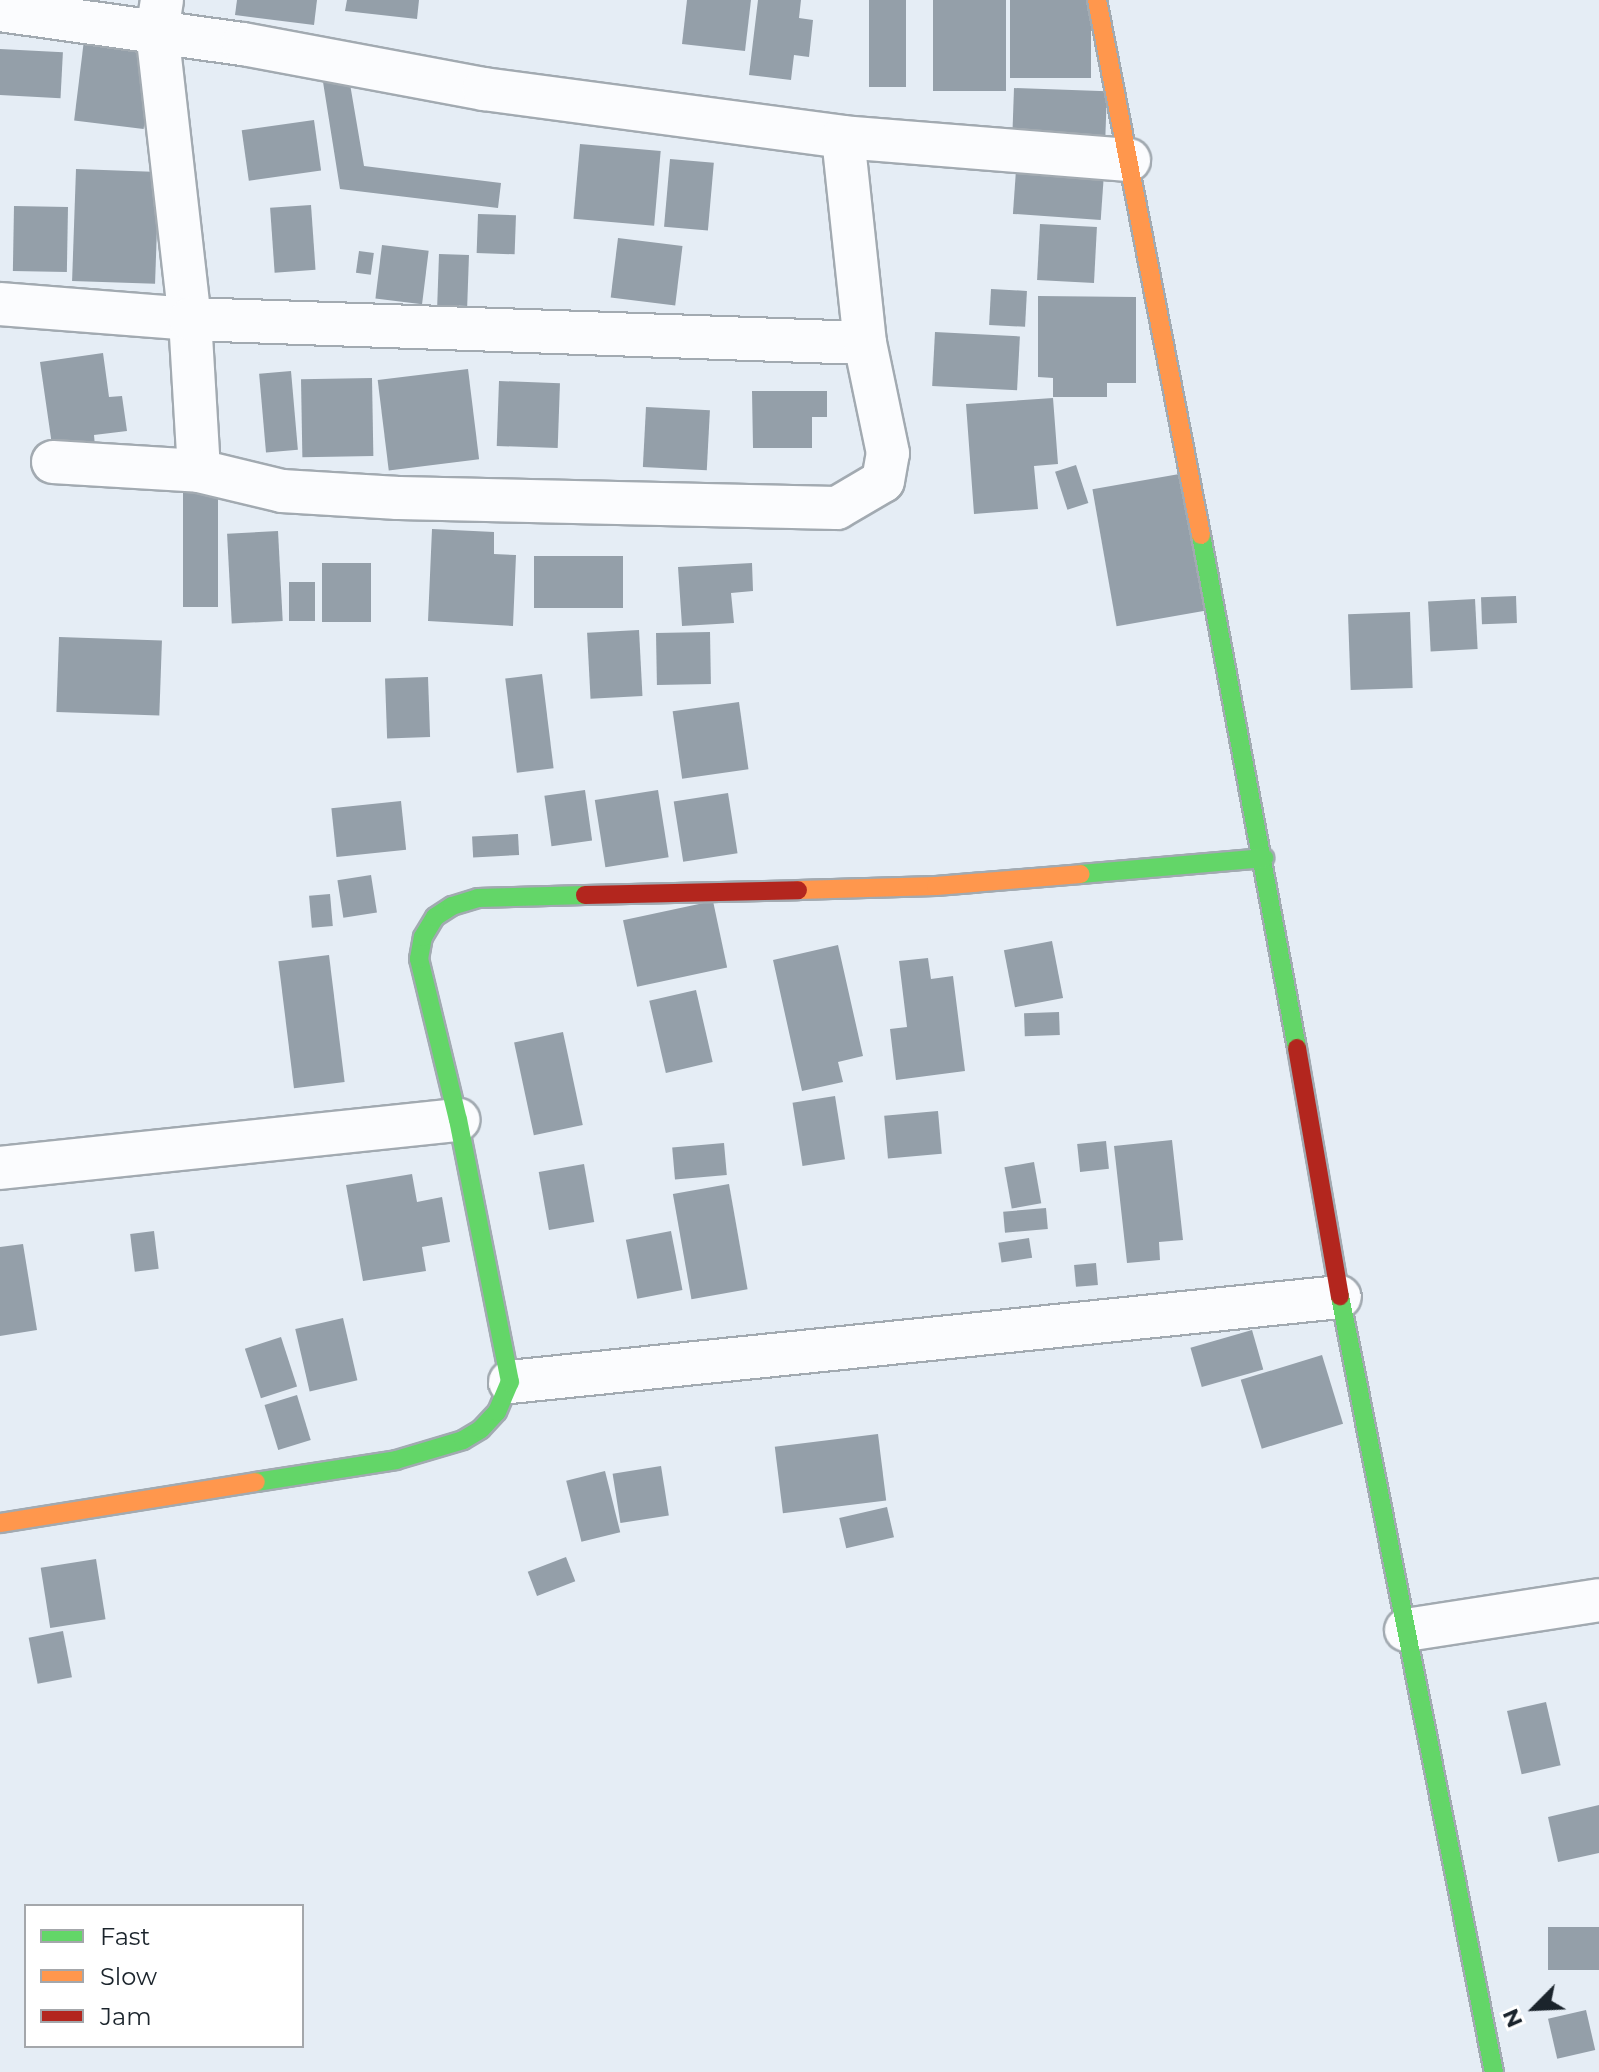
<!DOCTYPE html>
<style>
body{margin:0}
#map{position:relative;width:1599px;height:2072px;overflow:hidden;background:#e5edf5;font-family:Montserrat,sans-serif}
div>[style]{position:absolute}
.building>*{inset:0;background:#949fa9;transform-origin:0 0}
.roads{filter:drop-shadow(2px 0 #a2aab1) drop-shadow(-2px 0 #a2aab1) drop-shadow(0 2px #a2aab1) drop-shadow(0 -2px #a2aab1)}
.street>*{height:42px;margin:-21px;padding:0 21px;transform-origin:21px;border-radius:21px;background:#fbfcfe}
.fast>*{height:18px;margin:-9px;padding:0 9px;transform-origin:9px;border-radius:9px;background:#63d668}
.slow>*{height:18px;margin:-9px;padding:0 9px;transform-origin:9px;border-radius:9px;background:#ff974d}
.jam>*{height:18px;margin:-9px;padding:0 9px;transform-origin:9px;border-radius:9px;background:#b3261e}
span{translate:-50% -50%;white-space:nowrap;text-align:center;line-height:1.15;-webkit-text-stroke:8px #fff;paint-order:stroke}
.legend{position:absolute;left:24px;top:1904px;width:280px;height:144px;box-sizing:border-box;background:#fff;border:2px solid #a4a7ab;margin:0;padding:10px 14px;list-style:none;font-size:24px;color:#1b242c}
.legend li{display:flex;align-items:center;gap:16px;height:40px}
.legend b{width:40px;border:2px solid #a4a7ab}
.north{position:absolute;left:1495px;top:1968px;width:80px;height:80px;-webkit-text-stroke:6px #fff;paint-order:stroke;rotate:246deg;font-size:22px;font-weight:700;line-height:32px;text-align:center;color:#1b242c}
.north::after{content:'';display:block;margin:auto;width:28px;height:36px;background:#1b242c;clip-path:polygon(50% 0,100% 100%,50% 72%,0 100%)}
</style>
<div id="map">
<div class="building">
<div style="clip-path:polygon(237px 0,317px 0,314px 25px,235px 15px)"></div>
<div style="clip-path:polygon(347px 0,419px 0,417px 19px,345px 11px)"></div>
<div style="clip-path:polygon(687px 0,751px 0,745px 51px,682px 44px)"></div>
<div style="clip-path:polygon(758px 0,801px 0,799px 18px,813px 20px,809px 57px,794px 55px,791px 80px,749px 75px)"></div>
<div style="left:869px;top:0;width:37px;height:87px"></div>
<div style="left:933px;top:0;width:73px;height:91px"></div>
<div style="left:1010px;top:0;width:81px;height:78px"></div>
<div style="left:84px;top:40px;width:70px;height:81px;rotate:7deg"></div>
<div style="left:0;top:49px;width:63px;height:46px;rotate:3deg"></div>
<div style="clip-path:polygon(349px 78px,364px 166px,501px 183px,498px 208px,340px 189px,323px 82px)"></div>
<div style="left:1014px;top:88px;width:93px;height:46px;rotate:2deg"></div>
<div style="left:314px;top:120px;width:51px;height:73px;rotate:82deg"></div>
<div style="left:580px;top:144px;width:81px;height:75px;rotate:5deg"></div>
<div style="left:670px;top:159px;width:44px;height:68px;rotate:5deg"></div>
<div style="left:76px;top:169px;width:83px;height:112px;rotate:2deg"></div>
<div style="left:1016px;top:170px;width:88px;height:44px;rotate:4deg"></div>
<div style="left:311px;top:205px;width:65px;height:41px;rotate:86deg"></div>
<div style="left:14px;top:206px;width:54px;height:65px;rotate:1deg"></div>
<div style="left:478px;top:214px;width:38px;height:39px;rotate:2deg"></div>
<div style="left:1040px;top:224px;width:57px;height:56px;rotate:3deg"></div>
<div style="left:618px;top:238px;width:65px;height:60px;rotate:7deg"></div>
<div style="left:382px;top:245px;width:47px;height:54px;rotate:7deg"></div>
<div style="left:359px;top:251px;width:15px;height:22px;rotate:8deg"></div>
<div style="left:439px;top:254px;width:30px;height:51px;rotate:2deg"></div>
<div style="left:991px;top:289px;width:36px;height:36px;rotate:3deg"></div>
<div style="clip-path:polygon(1038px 296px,1136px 297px,1136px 383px,1107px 383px,1107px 397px,1053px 397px,1053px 378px,1038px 377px)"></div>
<div style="left:935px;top:332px;width:85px;height:54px;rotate:3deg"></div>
<div style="clip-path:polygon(103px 353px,109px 397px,122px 396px,127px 431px,94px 435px,95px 446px,53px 452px,40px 362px)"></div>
<div style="left:468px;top:369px;width:91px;height:91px;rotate:83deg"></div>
<div style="left:291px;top:371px;width:79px;height:32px;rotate:85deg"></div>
<div style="left:372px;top:378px;width:78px;height:71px;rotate:89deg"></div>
<div style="left:499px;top:381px;width:61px;height:65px;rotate:2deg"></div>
<div style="clip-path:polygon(752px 391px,827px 391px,827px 417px,812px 417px,812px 448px,753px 448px)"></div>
<div style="clip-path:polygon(1053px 398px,1058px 464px,1034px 466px,1038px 509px,974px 514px,966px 404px)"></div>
<div style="left:646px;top:407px;width:64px;height:60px;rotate:3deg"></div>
<div style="left:1076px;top:465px;width:40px;height:22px;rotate:72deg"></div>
<div style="left:1185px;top:473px;width:139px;height:94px;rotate:80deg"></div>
<div style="left:218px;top:491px;width:116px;height:35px;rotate:90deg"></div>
<div style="clip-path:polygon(432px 529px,494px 532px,494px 554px,516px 555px,513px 626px,428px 621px)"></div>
<div style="left:278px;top:531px;width:90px;height:51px;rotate:87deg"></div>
<div style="left:534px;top:556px;width:89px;height:52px"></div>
<div style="left:322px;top:563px;width:49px;height:59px"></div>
<div style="clip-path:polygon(752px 563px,753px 591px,731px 593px,734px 623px,682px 626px,678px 567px)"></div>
<div style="left:289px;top:582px;width:26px;height:39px"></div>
<div style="left:1516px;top:596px;width:27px;height:35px;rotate:88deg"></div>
<div style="left:1475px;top:599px;width:50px;height:47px;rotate:87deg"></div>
<div style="left:1410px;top:612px;width:76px;height:62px;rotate:88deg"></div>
<div style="left:639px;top:630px;width:66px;height:52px;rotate:87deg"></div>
<div style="left:710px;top:632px;width:52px;height:54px;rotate:89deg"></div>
<div style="left:59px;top:637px;width:103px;height:75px;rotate:2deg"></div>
<div style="left:542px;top:674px;width:95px;height:37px;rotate:83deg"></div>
<div style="left:428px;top:677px;width:60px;height:43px;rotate:88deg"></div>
<div style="left:739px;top:702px;width:68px;height:67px;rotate:82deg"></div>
<div style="left:585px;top:790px;width:51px;height:41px;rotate:82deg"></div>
<div style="left:658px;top:790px;width:68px;height:64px;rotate:81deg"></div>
<div style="left:728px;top:793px;width:61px;height:55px;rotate:81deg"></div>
<div style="left:401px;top:801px;width:49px;height:70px;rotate:84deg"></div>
<div style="left:518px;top:834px;width:21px;height:46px;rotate:87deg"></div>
<div style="left:371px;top:875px;width:38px;height:34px;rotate:81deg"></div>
<div style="left:330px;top:894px;width:32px;height:21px;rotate:85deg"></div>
<div style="left:713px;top:901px;width:68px;height:92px;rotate:78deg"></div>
<div style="left:1052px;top:941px;width:58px;height:49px;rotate:79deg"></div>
<div style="clip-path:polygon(838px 945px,863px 1056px,838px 1062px,843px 1082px,802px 1091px,773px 960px)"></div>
<div style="left:329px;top:955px;width:128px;height:51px;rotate:83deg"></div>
<div style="clip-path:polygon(928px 958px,931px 979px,953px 976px,965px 1071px,896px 1080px,890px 1029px,907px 1027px,899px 961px)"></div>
<div style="left:696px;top:990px;width:74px;height:48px;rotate:77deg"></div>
<div style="left:1059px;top:1012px;width:23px;height:35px;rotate:88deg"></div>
<div style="left:563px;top:1032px;width:95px;height:50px;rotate:78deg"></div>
<div style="left:835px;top:1096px;width:64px;height:43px;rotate:81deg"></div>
<div style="left:938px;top:1111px;width:43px;height:54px;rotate:85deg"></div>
<div style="clip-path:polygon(1172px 1140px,1183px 1240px,1159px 1242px,1160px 1260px,1127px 1263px,1114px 1146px)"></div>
<div style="left:1106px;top:1141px;width:28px;height:29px;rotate:84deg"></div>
<div style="left:724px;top:1143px;width:32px;height:52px;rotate:85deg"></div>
<div style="left:1034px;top:1162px;width:42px;height:30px;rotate:80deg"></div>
<div style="left:584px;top:1164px;width:59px;height:46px;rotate:80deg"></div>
<div style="clip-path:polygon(412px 1174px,417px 1202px,442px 1197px,450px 1242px,422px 1247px,426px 1271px,363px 1281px,346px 1185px)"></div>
<div style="left:729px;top:1184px;width:107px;height:57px;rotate:80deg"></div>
<div style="left:1046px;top:1208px;width:21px;height:43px;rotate:85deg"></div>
<div style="left:154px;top:1231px;width:38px;height:24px;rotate:83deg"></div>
<div style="left:671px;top:1231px;width:60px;height:46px;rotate:79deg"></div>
<div style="left:1029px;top:1238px;width:20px;height:31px;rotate:81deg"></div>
<div style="clip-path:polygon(23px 1244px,37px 1330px,0 1336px,0 1247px)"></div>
<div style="left:1096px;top:1263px;width:22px;height:22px;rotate:85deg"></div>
<div style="left:343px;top:1318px;width:64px;height:49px;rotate:77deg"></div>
<div style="left:1252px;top:1330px;width:41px;height:64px;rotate:74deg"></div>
<div style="left:281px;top:1337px;width:52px;height:38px;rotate:72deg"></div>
<div style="left:1322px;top:1355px;width:72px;height:85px;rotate:73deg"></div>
<div style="left:297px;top:1395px;width:47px;height:34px;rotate:73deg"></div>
<div style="left:878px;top:1434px;width:67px;height:104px;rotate:83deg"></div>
<div style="left:661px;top:1466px;width:50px;height:49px;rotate:81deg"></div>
<div style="left:605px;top:1471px;width:63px;height:40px;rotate:76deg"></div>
<div style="left:887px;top:1507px;width:31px;height:49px;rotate:77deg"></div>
<div style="left:566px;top:1557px;width:26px;height:41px;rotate:69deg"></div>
<div style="left:96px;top:1559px;width:61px;height:56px;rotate:81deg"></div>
<div style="left:63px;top:1631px;width:47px;height:35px;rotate:79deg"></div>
<div style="left:1546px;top:1702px;width:65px;height:40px;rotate:77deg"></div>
<div style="clip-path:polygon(1599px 1805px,1599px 1853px,1558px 1862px,1548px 1817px)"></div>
<div style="left:1599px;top:1927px;width:43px;height:51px;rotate:90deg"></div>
<div style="left:1586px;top:2010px;width:41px;height:39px;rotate:77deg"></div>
</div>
<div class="roads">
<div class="street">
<div style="left:162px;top:0;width:31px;rotate:99deg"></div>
<div style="left:157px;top:31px;width:290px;rotate:83.5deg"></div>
<div style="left:190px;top:319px;width:152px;rotate:86.6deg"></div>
<div style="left:0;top:10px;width:245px;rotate:8deg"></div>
<div style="left:243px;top:44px;width:245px;rotate:10.6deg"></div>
<div style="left:484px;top:89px;width:362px;rotate:7.6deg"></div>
<div style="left:843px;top:137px;width:287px;rotate:4.6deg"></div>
<div style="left:0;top:304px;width:191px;rotate:4.5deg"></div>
<div style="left:190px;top:319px;width:675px;rotate:2.04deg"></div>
<div style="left:53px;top:462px;width:146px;rotate:3.5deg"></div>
<div style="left:199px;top:471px;width:85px;rotate:13.5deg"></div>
<div style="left:282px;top:491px;width:116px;rotate:3.5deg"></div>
<div style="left:398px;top:498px;width:439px;rotate:1.3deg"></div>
<div style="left:837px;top:508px;width:53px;rotate:-30.4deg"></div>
<div style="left:883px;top:481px;width:28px;rotate:-80deg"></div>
<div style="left:888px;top:453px;width:112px;rotate:-101.8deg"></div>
<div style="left:865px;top:343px;width:207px;rotate:-96.1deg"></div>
<div style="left:0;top:1168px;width:461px;rotate:-6deg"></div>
<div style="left:510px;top:1382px;width:834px;rotate:-5.85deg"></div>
<div style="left:1406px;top:1630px;width:195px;rotate:-8.8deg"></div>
</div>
<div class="fast">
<div style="left:1201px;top:535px;width:522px;rotate:79.4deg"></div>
<div style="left:1081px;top:874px;width:184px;rotate:-5deg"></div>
<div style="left:1340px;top:1296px;width:791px;rotate:78.78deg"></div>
<div style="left:256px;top:1482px;width:142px;rotate:-8.9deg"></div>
<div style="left:396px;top:1460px;width:70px;rotate:-16.6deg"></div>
<div style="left:463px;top:1440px;width:21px;rotate:-31deg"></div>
<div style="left:481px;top:1429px;width:23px;rotate:-47deg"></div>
<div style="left:497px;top:1412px;width:33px;rotate:-67deg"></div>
<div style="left:510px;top:1382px;width:267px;rotate:-101.2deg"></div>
<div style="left:458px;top:1120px;width:166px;rotate:-103.6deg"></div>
<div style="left:419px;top:959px;width:22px;rotate:-80deg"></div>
<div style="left:423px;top:937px;width:23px;rotate:-59deg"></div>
<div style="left:435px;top:917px;width:20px;rotate:-33deg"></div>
<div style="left:452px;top:906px;width:27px;rotate:-17deg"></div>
<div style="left:478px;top:898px;width:107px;rotate:-1.6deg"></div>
</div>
<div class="slow">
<div style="left:1097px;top:0;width:545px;rotate:79deg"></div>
<div style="left:798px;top:890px;width:138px;rotate:-1.7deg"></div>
<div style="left:936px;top:886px;width:145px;rotate:-4.7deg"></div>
<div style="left:0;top:1523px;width:259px;rotate:-9.1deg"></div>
</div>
<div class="jam">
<div style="left:585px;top:895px;width:213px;rotate:-1.3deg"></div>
<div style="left:1297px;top:1048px;width:252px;rotate:80.2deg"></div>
</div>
</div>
<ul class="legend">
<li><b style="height:10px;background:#63d668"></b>Fast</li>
<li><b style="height:10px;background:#ff974d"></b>Slow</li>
<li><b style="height:10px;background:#b3261e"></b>Jam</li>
</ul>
<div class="north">N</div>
</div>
